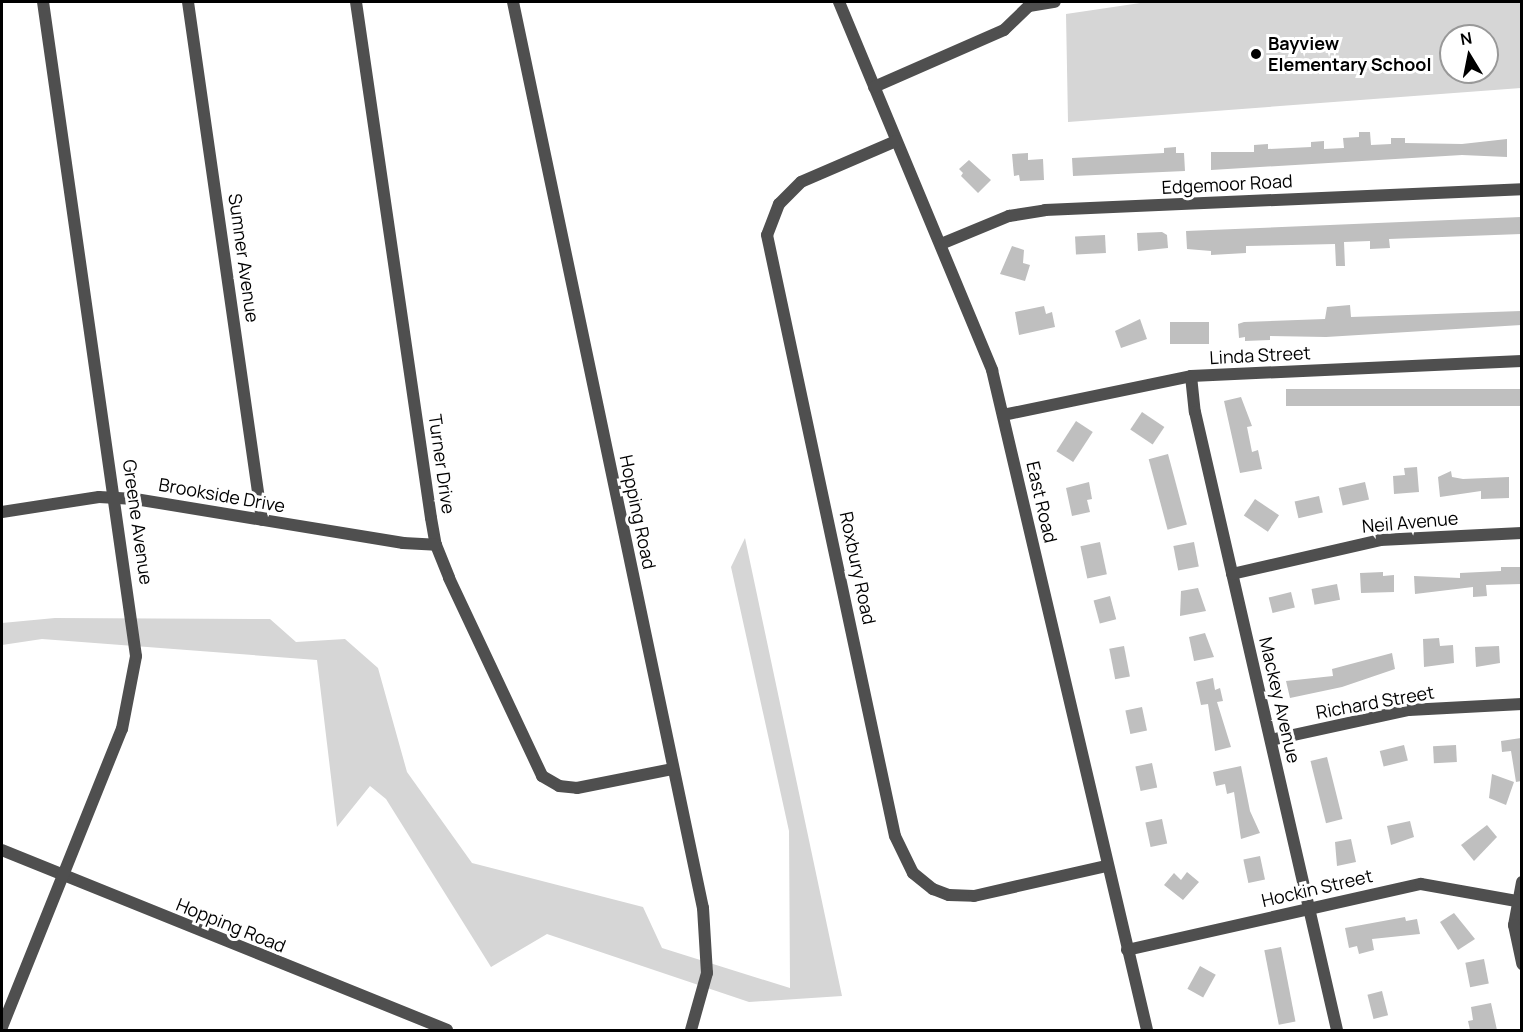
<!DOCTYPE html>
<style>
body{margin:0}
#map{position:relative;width:1523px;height:1032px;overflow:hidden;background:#fff;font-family:Manrope,sans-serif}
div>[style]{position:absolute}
.green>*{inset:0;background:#d6d6d6}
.building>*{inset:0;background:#bfbfbf;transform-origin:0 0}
.minor>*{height:12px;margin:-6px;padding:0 6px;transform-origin:6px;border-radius:6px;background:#4f4f4f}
.dots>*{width:16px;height:16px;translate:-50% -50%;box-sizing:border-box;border:3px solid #fff;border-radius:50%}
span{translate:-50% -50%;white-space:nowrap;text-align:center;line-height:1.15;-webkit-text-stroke:6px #fff;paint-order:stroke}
.poi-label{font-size:18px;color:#000;font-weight:700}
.left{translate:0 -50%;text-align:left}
.street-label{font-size:18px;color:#000}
.frame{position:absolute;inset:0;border:3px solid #000;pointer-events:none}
.north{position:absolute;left:1439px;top:24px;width:60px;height:60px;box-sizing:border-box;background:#fff;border:2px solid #999;border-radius:50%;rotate:350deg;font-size:16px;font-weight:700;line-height:24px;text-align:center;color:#000}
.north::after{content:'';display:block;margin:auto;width:21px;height:27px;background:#000;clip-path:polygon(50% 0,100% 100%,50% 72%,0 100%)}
</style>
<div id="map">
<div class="green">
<div style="clip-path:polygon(evenodd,1147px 2px,1521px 2px,1521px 88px,1068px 122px,1066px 14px,1147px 2px,1451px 36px,1487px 36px,1487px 72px,1451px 72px,1451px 36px)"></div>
<div style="clip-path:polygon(745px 538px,842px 996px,749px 1002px,547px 934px,491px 967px,386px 799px,370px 786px,337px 827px,317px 660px,42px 639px,2px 645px,2px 623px,55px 618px,270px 619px,296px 642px,345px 639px,378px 668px,407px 772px,472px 863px,643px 907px,662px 948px,790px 988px,789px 831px,731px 567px)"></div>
</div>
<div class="building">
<div style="clip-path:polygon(1359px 132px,1370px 132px,1371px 145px,1391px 144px,1391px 138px,1405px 138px,1405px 143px,1462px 144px,1507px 139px,1507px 157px,1462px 155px,1211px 170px,1211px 152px,1254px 152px,1254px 145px,1268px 144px,1268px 149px,1311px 147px,1311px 142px,1324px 141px,1324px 149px,1344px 148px,1343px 138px,1359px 137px)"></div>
<div style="clip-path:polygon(1176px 147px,1176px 153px,1184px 153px,1185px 171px,1073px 176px,1072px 158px,1164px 153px,1164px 148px)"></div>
<div style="clip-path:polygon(1028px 153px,1028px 160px,1043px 159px,1044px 180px,1020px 181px,1019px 175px,1014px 176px,1012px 154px)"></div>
<div style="clip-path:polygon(969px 160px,991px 180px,978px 193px,961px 176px,963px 173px,959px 169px)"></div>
<div style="clip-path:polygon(1521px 217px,1521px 234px,1389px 239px,1390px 248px,1370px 249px,1370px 241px,1344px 242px,1345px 266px,1336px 266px,1335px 244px,1246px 246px,1246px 253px,1211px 255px,1211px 251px,1187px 249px,1186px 231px)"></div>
<div style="clip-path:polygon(1162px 232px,1167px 235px,1168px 248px,1138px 251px,1137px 233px)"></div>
<div style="left:1105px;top:235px;width:18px;height:30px;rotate:87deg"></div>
<div style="clip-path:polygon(1012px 246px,1024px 250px,1023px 263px,1030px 265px,1025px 281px,1000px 274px)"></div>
<div style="clip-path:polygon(1350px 305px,1351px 317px,1521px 311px,1521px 325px,1326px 337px,1270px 336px,1270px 340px,1245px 341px,1245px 337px,1239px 338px,1238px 324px,1244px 322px,1325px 319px,1327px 307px)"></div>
<div style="clip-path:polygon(1044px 306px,1046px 314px,1052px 312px,1055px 327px,1019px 335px,1015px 312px)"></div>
<div style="clip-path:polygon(1140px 319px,1147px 339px,1121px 348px,1115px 331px)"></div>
<div style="left:1170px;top:322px;width:39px;height:22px"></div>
<div style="left:1521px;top:389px;width:17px;height:235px;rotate:90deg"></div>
<div style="clip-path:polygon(1241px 397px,1252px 426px,1247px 427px,1252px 452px,1258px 450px,1262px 469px,1240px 473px,1224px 401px)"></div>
<div style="left:1142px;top:412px;width:27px;height:21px;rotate:34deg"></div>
<div style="left:1076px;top:421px;width:20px;height:36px;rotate:33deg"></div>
<div style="left:1168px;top:454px;width:73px;height:20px;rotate:75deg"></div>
<div style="clip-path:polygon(1417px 467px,1419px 492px,1394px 494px,1393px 476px,1405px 475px,1404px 468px)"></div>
<div style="clip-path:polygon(1451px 471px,1452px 477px,1463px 479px,1509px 477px,1509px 498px,1481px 499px,1481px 491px,1440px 497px,1438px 477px)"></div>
<div style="clip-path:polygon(1089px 482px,1092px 499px,1087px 500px,1090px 512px,1072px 516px,1066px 488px)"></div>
<div style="left:1365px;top:482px;width:18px;height:27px;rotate:77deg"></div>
<div style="left:1319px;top:496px;width:17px;height:25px;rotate:77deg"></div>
<div style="left:1255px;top:499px;width:29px;height:20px;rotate:34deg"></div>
<div style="left:1100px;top:542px;width:33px;height:20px;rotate:78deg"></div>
<div style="left:1194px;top:542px;width:25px;height:21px;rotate:79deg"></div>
<div style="clip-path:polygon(1501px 567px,1521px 567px,1521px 584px,1486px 585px,1487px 596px,1473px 597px,1473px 587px,1415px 594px,1414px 576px,1460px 578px,1460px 573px,1501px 571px)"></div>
<div style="clip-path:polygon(1383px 572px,1383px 576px,1394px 575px,1394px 592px,1361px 593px,1360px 573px)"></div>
<div style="left:1337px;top:584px;width:16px;height:26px;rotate:79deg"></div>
<div style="clip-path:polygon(1198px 588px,1206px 611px,1180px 616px,1181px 591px)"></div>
<div style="left:1291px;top:592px;width:16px;height:23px;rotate:76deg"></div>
<div style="left:1110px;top:596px;width:24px;height:17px;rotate:75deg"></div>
<div style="clip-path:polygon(1205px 633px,1214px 657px,1194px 661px,1189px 637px)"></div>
<div style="clip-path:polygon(1439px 638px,1440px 646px,1453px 645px,1454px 663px,1424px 667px,1423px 639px)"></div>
<div style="left:1124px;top:646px;width:31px;height:15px;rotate:79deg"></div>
<div style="clip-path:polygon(1499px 646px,1500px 663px,1476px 667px,1475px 647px)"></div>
<div style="clip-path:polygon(1392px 653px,1395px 669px,1342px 687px,1290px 698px,1286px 681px,1333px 676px,1332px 669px)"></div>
<div style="clip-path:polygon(1213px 678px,1215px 690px,1220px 688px,1223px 701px,1217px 702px,1231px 747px,1215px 751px,1208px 704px,1201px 705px,1196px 682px)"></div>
<div style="left:1142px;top:707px;width:24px;height:17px;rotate:78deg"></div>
<div style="clip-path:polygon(1521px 738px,1521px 781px,1516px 782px,1511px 751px,1502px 752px,1501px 741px)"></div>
<div style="left:1404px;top:745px;width:16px;height:25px;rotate:76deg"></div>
<div style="left:1456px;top:745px;width:17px;height:23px;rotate:87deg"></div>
<div style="left:1327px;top:757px;width:64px;height:17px;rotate:76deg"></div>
<div style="left:1152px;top:763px;width:25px;height:17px;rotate:78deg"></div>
<div style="clip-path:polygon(1241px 766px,1250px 811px,1260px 833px,1241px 839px,1234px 792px,1227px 794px,1225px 784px,1216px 786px,1213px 772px)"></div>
<div style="clip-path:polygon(1492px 774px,1514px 782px,1506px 805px,1489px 798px)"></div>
<div style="left:1162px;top:819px;width:25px;height:17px;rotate:78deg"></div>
<div style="clip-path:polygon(1410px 821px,1414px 837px,1391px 845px,1387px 826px)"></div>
<div style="clip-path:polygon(1487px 825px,1497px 837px,1474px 861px,1461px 845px)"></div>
<div style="clip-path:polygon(1351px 839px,1356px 862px,1337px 866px,1335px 842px)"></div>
<div style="left:1260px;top:856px;width:24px;height:17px;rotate:78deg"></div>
<div style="clip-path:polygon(1187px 872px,1199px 882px,1183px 900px,1164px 885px,1174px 873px,1181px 880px)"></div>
<div style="clip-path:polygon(1454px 913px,1475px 939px,1458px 950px,1440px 922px)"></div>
<div style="clip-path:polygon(1405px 917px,1406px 921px,1417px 919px,1420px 934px,1372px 939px,1374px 950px,1359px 954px,1357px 946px,1349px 948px,1345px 928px)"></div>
<div style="left:1281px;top:947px;width:76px;height:17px;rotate:79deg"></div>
<div style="left:1484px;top:959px;width:25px;height:19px;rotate:79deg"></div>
<div style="left:1200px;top:966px;width:18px;height:26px;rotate:29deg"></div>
<div style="left:1382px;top:991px;width:25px;height:15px;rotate:76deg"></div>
<div style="clip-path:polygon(1491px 1003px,1497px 1030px,1470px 1030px,1468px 1021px,1473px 1020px,1471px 1007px)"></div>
</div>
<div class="minor">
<div style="left:188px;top:2px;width:523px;rotate:81.87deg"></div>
<div style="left:356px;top:2px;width:521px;rotate:81.73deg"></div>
<div style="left:431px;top:518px;width:27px;rotate:80deg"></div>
<div style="left:436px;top:545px;width:35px;rotate:68deg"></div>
<div style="left:449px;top:578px;width:219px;rotate:64.8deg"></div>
<div style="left:542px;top:776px;width:20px;rotate:30deg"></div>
<div style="left:559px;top:786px;width:18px;rotate:6deg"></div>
<div style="left:577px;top:788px;width:98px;rotate:-11.2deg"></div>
<div style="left:513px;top:2px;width:926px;rotate:78.16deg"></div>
<div style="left:703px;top:908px;width:65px;rotate:86.5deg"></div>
<div style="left:707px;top:973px;width:59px;rotate:105.7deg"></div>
<div style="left:839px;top:2px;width:399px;rotate:67.4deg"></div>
<div style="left:992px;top:370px;width:678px;rotate:76.78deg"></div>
<div style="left:874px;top:87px;width:142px;rotate:-23.7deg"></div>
<div style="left:1004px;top:30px;width:35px;rotate:-44deg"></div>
<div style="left:1029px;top:6px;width:26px;rotate:-9deg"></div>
<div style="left:896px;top:141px;width:103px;rotate:156.7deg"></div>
<div style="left:801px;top:182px;width:31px;rotate:135deg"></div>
<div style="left:779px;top:204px;width:33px;rotate:111deg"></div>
<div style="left:767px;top:235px;width:614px;rotate:77.98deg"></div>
<div style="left:895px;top:836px;width:41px;rotate:64.1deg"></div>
<div style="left:913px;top:873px;width:26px;rotate:39deg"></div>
<div style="left:933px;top:889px;width:17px;rotate:21deg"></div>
<div style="left:949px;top:895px;width:25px;rotate:2deg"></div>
<div style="left:974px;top:896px;width:135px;rotate:-12.8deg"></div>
<div style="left:941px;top:244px;width:74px;rotate:-22.4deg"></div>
<div style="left:1009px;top:216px;width:36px;rotate:-9deg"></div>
<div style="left:1045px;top:210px;width:477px;rotate:-2.5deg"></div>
<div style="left:1191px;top:376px;width:36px;rotate:84deg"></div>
<div style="left:1195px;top:412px;width:634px;rotate:77.06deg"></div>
<div style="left:1003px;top:415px;width:192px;rotate:-11.7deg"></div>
<div style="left:1191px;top:376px;width:331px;rotate:-2.6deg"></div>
<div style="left:2px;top:512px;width:98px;rotate:-8.8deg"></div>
<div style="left:99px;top:497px;width:36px;rotate:3deg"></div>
<div style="left:135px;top:499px;width:272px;rotate:9.3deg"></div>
<div style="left:403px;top:543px;width:33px;rotate:3deg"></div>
<div style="left:1232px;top:574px;width:152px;rotate:-12.9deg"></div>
<div style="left:1380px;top:540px;width:142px;rotate:-2.8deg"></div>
<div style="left:1271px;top:740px;width:141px;rotate:-12.3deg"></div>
<div style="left:1409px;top:710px;width:113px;rotate:-3deg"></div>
<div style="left:2px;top:850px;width:480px;rotate:22deg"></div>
<div style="left:1522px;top:882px;width:44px;rotate:100.5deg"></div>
<div style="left:1514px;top:925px;width:40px;rotate:78deg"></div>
<div style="left:1127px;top:950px;width:301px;rotate:-12.7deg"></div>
<div style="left:1421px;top:884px;width:97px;rotate:10.1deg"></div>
<div style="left:2px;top:1027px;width:321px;rotate:-68.1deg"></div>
<div style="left:122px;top:729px;width:74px;rotate:-79.1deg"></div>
<div style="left:136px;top:656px;width:661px;rotate:-98.09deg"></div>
</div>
<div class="dots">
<div style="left:1256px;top:54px;background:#000"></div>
</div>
<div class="poi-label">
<span class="left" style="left:1268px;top:54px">Bayview<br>Elementary School</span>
</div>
<div class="street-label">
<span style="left:1227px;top:184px;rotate:-3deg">Edgemoor Road</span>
<span style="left:244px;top:258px;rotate:82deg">Sumner Avenue</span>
<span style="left:1260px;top:355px;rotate:-3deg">Linda Street</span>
<span style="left:442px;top:464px;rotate:82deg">Turner Drive</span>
<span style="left:222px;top:495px;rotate:10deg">Brookside Drive</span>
<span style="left:1042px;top:502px;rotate:77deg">East Road</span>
<span style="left:638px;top:512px;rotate:78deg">Hopping Road</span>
<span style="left:138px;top:522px;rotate:82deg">Greene Avenue</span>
<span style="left:1410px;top:522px;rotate:-5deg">Neil Avenue</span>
<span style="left:858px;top:568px;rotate:78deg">Roxbury Road</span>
<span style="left:1280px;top:700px;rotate:77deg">Mackey Avenue</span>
<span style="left:1375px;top:702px;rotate:-10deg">Richard Street</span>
<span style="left:1317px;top:888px;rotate:-13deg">Hockin Street</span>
<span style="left:231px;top:925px;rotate:22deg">Hopping Road</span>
</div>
<div class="frame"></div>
<div class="north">N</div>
</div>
